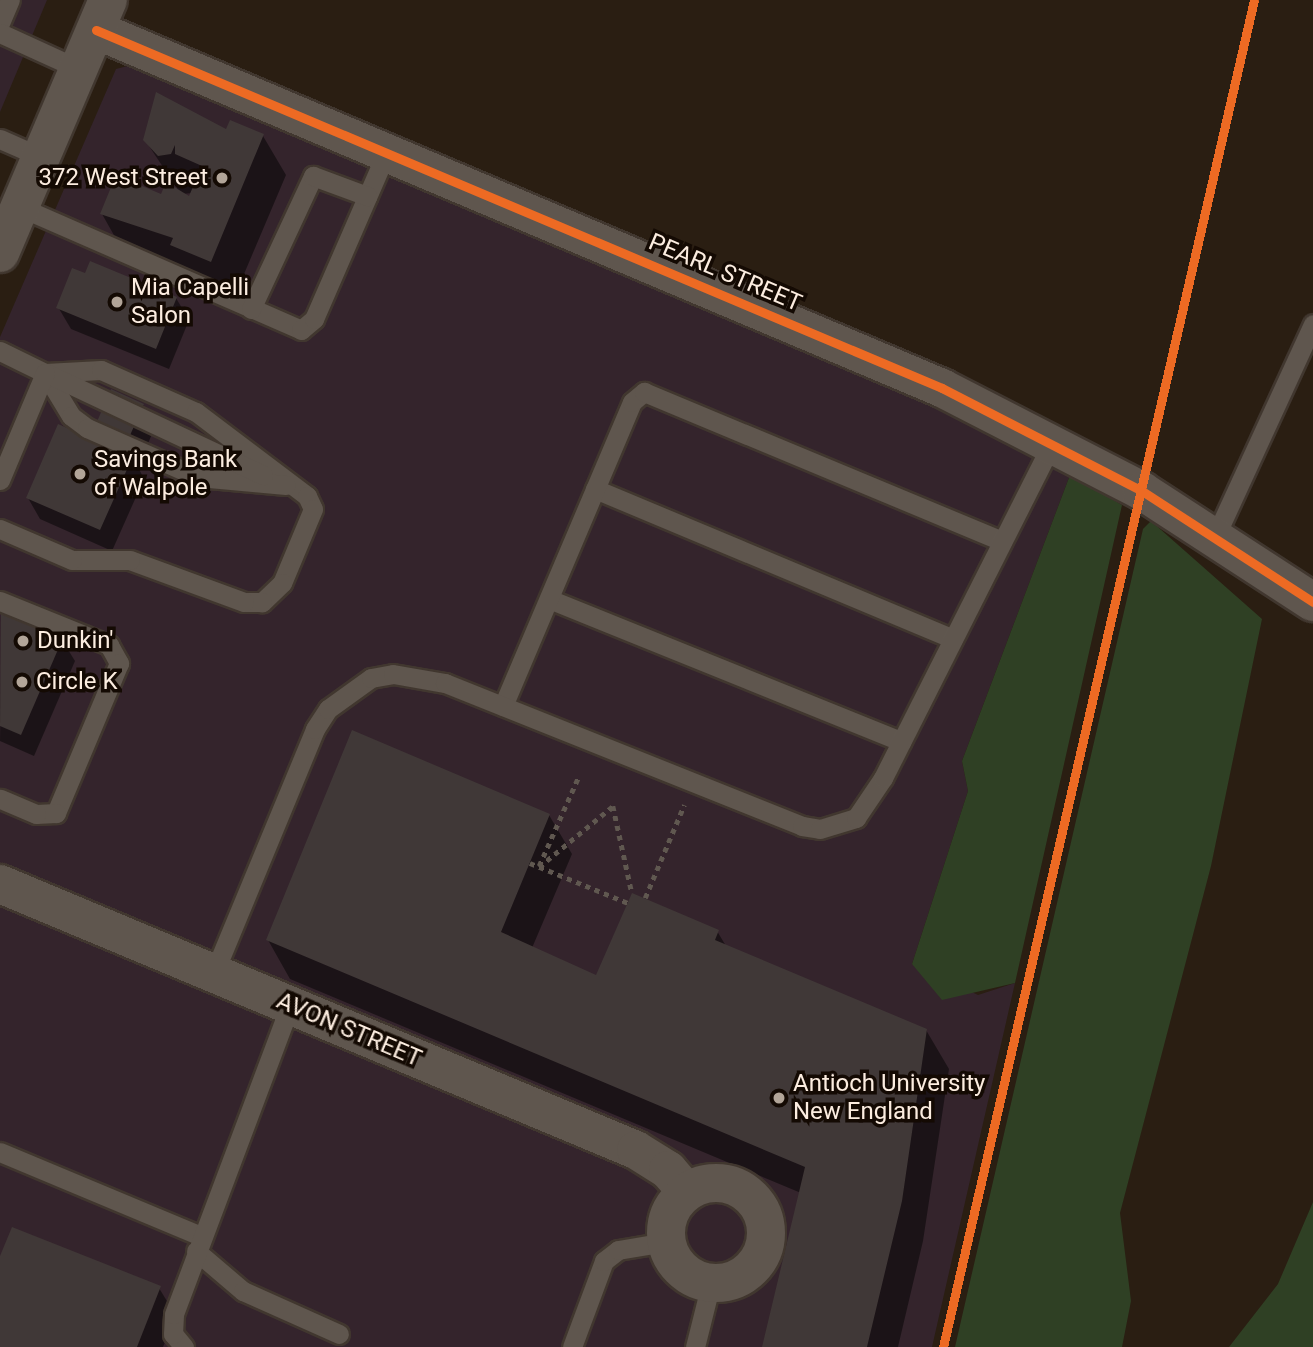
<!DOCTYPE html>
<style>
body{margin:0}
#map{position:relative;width:1313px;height:1347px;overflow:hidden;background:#2a1e12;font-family:Roboto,sans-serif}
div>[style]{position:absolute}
.commercial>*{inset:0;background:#34242c}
.green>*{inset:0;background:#2f4024}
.shadow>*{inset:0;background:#0007}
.building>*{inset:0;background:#403837}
.path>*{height:4.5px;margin-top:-2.25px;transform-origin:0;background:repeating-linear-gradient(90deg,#605850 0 5px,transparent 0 10px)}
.roads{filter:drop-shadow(2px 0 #41372f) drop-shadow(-2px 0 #41372f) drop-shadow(0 2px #41372f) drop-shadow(0 -2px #41372f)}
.lane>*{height:19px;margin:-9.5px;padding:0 9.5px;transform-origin:9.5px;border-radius:9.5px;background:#5f564e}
.street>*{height:38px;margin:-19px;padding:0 19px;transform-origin:19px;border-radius:19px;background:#5f564e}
.street>.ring{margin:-19px;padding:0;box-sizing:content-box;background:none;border:38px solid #5f564e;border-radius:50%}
.secondary>*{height:38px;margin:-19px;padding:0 19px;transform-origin:19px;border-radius:19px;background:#5f564e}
.cycleway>*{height:9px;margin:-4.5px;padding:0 4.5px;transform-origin:4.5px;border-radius:4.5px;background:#ed6a23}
.dots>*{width:19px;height:19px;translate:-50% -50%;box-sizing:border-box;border:4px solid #140a03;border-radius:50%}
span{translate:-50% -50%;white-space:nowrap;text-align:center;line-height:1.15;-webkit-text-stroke:7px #140a03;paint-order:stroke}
.poi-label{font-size:24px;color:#fcede0}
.right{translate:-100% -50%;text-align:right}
.left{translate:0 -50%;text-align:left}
.street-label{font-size:24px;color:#fcede0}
</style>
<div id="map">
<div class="commercial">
<div style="clip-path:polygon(0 0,47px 0,0 112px)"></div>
<div style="clip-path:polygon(135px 64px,895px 387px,1070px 475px,962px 761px,968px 791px,912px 964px,978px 995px,1015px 983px,932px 1347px,0 1347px,0 337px,116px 69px)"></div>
</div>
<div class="green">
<div style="clip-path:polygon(1070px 475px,1122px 505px,1015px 983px,942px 1000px,912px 964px,968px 791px,962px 761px)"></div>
<div style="clip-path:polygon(1151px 521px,1262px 619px,1211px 866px,1120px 1213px,1131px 1301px,1122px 1347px,955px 1347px,1143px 529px)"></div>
<div style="clip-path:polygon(1313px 1202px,1313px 1347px,1229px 1347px,1278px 1284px)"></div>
</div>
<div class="shadow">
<div style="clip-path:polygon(evenodd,263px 136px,286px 175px,233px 300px,124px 253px,102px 214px,179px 191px,145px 140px,263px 136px,192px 193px,190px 199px,182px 194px,192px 193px)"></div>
<div style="clip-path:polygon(176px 298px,189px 320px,169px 369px,71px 329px,58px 307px)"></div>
<div style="clip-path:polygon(143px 405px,155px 427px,138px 467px,144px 479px,112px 551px,40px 519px,28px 498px,91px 441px)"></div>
<div style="clip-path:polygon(2px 613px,62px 640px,75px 661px,34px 756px,0 741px)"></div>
<div style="clip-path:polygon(549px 815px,572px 854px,532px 948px,597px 978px,717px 931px,726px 946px,926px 1030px,949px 1069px,923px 1241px,898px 1347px,764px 1347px,801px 1193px,290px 979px,268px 940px)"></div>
<div style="clip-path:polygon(0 1261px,159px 1288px,176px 1316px,163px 1347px,0 1347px)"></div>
</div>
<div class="building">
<div style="clip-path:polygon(156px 92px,226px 129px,230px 120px,264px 134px,211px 262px,170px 245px,173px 238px,100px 214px,116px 175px,161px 194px,166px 182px,189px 196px,202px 166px,175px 154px,175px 145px,171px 154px,158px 156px,143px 140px)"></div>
<div style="clip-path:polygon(90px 261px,177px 297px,156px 349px,56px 308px,72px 268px,85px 273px)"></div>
<div style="clip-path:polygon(111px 389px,144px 404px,123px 451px,133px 456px,100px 530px,26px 498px,58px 424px,90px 438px)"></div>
<div style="clip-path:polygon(1px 611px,63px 638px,21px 735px,0 726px)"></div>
<div style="clip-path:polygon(352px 730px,550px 814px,501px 932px,596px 975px,632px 893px,719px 930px,715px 940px,927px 1029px,902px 1201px,867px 1347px,762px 1347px,805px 1167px,266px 940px)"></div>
<div style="clip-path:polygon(12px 1227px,161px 1286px,137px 1347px,0 1347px,0 1256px)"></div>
</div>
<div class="path">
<div style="left:530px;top:863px;width:106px;rotate:22.2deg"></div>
<div style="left:539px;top:866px;width:96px;rotate:-66.1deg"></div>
<div style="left:539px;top:867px;width:96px;rotate:-39.5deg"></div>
<div style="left:613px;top:806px;width:89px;rotate:77.7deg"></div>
<div style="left:645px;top:898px;width:101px;rotate:-67.2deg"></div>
</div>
<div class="roads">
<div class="lane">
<div style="left:0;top:23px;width:25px;rotate:-67deg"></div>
<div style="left:0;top:33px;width:87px;rotate:24.5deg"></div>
<div style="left:0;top:139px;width:45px;rotate:23.7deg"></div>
<div style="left:20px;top:207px;width:307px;rotate:23.6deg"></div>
<div style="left:301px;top:330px;width:17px;rotate:-40deg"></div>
<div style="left:314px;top:319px;width:183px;rotate:-66.5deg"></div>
<div style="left:251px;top:309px;width:147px;rotate:-65deg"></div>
<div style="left:313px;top:176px;width:58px;rotate:20.3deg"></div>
<div style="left:0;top:351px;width:50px;rotate:26.1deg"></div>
<div style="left:45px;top:373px;width:56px;rotate:-3.1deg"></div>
<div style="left:101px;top:370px;width:104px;rotate:23.9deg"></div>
<div style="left:196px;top:412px;width:139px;rotate:37.1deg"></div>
<div style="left:307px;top:496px;width:14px;rotate:65deg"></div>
<div style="left:313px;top:509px;width:80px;rotate:112.7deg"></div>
<div style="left:282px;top:583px;width:28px;rotate:136deg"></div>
<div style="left:262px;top:602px;width:18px;rotate:180deg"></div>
<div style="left:244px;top:602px;width:121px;rotate:-159.8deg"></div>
<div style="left:130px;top:560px;width:58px;rotate:180deg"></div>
<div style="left:72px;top:560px;width:78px;rotate:-156.7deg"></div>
<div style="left:45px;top:373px;width:50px;rotate:58.8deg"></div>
<div style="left:71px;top:416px;width:20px;rotate:37deg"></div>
<div style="left:87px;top:428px;width:121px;rotate:23.8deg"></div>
<div style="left:198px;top:477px;width:88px;rotate:5.2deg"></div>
<div style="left:46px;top:373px;width:240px;rotate:25.2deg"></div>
<div style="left:0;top:480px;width:116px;rotate:-67.2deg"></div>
<div style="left:595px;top:489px;width:388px;rotate:22.7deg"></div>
<div style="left:1216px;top:535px;width:232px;rotate:-65.3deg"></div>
<div style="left:549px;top:599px;width:380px;rotate:22deg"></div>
<div style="left:0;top:601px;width:118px;rotate:22deg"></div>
<div style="left:109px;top:645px;width:21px;rotate:61deg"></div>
<div style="left:119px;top:663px;width:163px;rotate:112.8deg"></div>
<div style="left:56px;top:813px;width:20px;rotate:177deg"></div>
<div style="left:36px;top:814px;width:39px;rotate:-157deg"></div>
<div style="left:503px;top:706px;width:330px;rotate:-67deg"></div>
<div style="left:632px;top:402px;width:16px;rotate:-40deg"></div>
<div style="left:644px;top:392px;width:388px;rotate:22.6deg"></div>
<div style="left:214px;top:973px;width:264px;rotate:-67.5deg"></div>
<div style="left:315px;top:729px;width:24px;rotate:-57deg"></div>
<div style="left:328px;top:709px;width:53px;rotate:-35.8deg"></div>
<div style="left:371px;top:678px;width:22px;rotate:-10deg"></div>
<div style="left:393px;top:674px;width:53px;rotate:9.8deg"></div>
<div style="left:445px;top:683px;width:385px;rotate:21.8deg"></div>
<div style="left:802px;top:826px;width:18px;rotate:9deg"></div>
<div style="left:820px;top:829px;width:38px;rotate:-17deg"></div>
<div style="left:856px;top:818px;width:48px;rotate:-56deg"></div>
<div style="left:883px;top:778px;width:377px;rotate:-63.2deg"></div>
<div style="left:0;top:1152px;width:218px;rotate:22.7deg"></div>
<div style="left:196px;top:1251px;width:62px;rotate:40.4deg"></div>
<div style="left:243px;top:1291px;width:105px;rotate:24.1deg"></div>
<div style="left:184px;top:1347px;width:17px;rotate:-130deg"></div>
<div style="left:173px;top:1334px;width:20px;rotate:-87deg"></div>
<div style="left:174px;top:1314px;width:330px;rotate:-69.4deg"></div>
<div style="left:572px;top:1347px;width:92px;rotate:-69.6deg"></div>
<div style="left:604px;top:1261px;width:18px;rotate:-38deg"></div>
<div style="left:618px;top:1250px;width:49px;rotate:-9.5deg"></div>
<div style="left:695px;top:1347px;width:66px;rotate:-76deg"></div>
</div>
<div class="street">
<div style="left:96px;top:30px;width:919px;rotate:22.94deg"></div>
<div style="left:942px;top:388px;width:225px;rotate:27.2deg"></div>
<div style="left:1142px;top:491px;width:204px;rotate:33deg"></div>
<div style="left:0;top:884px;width:689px;rotate:22.7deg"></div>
<div style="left:636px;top:1150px;width:38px;rotate:32deg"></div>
<div style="left:668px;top:1170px;width:29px;rotate:49deg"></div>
<div class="ring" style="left:666px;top:1183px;width:62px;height:62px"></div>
</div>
<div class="secondary">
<div style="left:0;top:253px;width:275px;rotate:-66.9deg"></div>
</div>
</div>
<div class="cycleway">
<div style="left:96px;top:30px;width:919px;rotate:22.94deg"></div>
<div style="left:942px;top:388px;width:225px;rotate:27.2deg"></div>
<div style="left:1142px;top:491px;width:204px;rotate:33deg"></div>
<div style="left:943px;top:1347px;width:1382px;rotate:-77deg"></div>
</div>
<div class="dots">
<div style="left:222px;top:178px;background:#b2a598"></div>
<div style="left:117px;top:302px;background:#b2a598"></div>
<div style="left:80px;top:474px;background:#b2a598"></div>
<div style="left:23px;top:641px;background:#b2a598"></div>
<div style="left:22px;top:682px;background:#b2a598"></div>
<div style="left:779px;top:1098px;background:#b2a598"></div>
</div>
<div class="poi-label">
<span class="right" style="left:208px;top:178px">372 West Street</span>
<span class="left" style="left:131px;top:302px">Mia Capelli<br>Salon</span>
<span class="left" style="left:94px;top:474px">Savings Bank<br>of Walpole</span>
<span class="left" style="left:37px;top:641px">Dunkin'</span>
<span class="left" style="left:36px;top:682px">Circle K</span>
<span class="left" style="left:793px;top:1098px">Antioch University<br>New England</span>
</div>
<div class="street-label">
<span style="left:725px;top:273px;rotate:23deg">PEARL STREET</span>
<span style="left:349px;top:1030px;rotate:23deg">AVON STREET</span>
</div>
</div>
